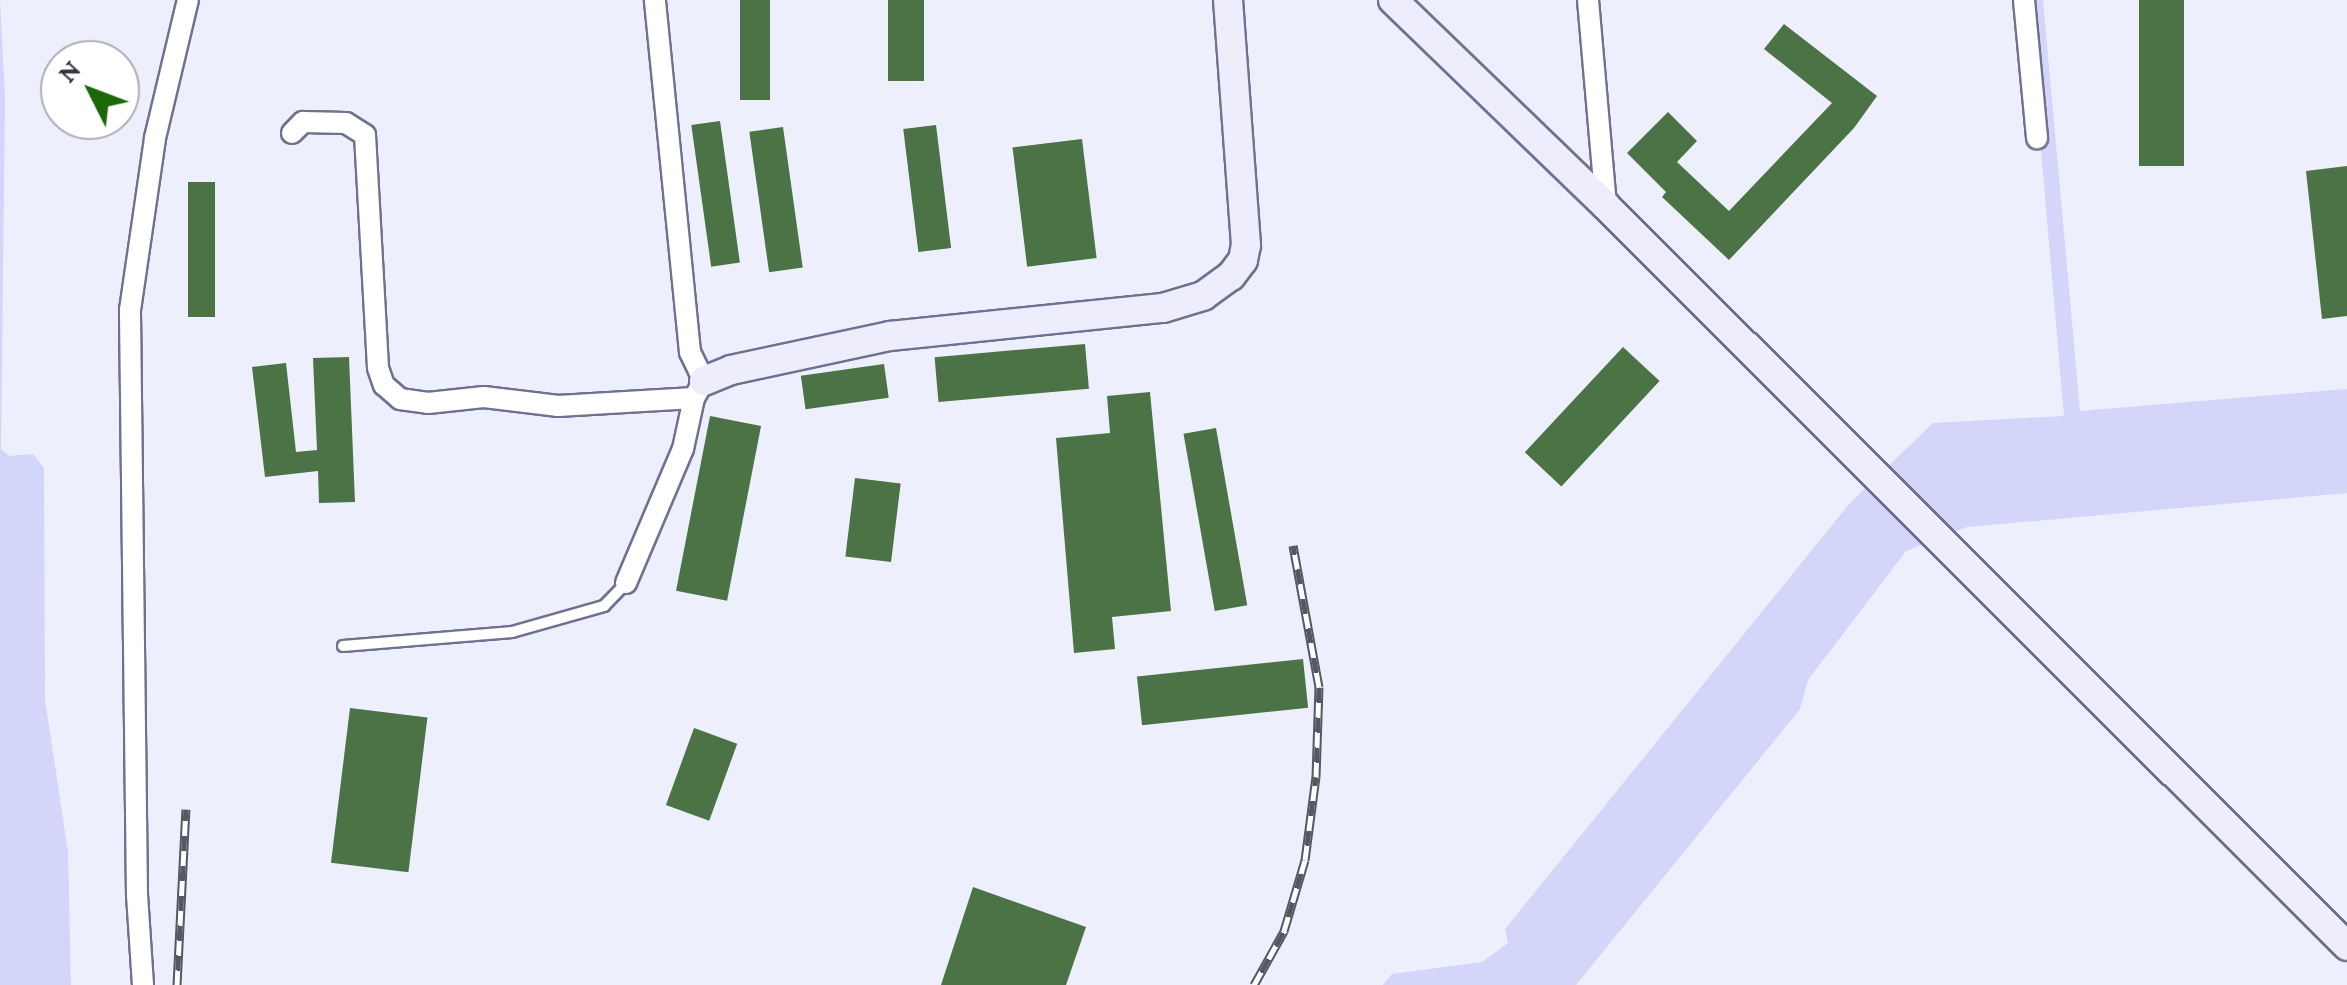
<!DOCTYPE html>
<style>
body{margin:0}
#map{position:relative;width:2347px;height:985px;overflow:hidden;background:#eeeffd;font-family:"Crimson Pro",serif}
div>[style]{position:absolute}
.water>*{inset:0;background:#d3d5f9}
.building>*{inset:0;background:#4b7345;transform-origin:0 0}
.roads{filter:drop-shadow(2px 0 #707190) drop-shadow(-2px 0 #707190) drop-shadow(0 2px #707190) drop-shadow(0 -2px #707190)}
.lane>*{height:10px;margin:-5px;padding:0 5px;transform-origin:5px;border-radius:5px;background:#fff}
.street>*{height:20px;margin:-10px;padding:0 10px;transform-origin:10px;border-radius:10px;background:#fff}
.secondary>*{height:28px;margin:-14px;padding:0 14px;transform-origin:14px;border-radius:14px;background:#ededfc}
.rail>*{height:9px;margin-top:-4.5px;transform-origin:0;background:repeating-linear-gradient(90deg,#fff 0 15px,#565765 0 30px);box-sizing:border-box;border-block:2px solid #565765}
span{translate:-50% -50%;white-space:nowrap;text-align:center;line-height:1.15;-webkit-text-stroke:10px #fff;paint-order:stroke}
.north{position:absolute;left:40px;top:40px;width:100px;height:100px;box-sizing:border-box;background:#fff;border:2px solid #adadb3;border-radius:50%;rotate:312deg;font-size:28px;font-weight:700;line-height:40px;text-align:center;color:#323341}
.north::after{content:'';display:block;margin:auto;width:35px;height:45px;background:#1a6808;clip-path:polygon(50% 0,100% 100%,50% 72%,0 100%)}
</style>
<div id="map">
<div class="water">
<div style="clip-path:polygon(0 0,5px 97px,1px 449px,9px 456px,33px 454px,44px 468px,45px 700px,68px 852px,71px 985px,0 985px)"></div>
<div style="clip-path:polygon(2028px 0,2043px 0,2080px 411px,2347px 389px,2347px 493px,1967px 527px,1906px 551px,1808px 680px,1800px 709px,1576px 985px,1383px 985px,1392px 974px,1482px 962px,1508px 943px,1505px 929px,1850px 503px,1933px 423px,2064px 416px)"></div>
</div>
<div class="building">
<div style="left:740px;top:0;width:30px;height:100px"></div>
<div style="left:888px;top:0;width:36px;height:81px"></div>
<div style="left:2139px;top:0;width:45px;height:166px"></div>
<div style="clip-path:polygon(1784px 24px,1877px 96px,1854px 128px,1729px 260px,1662px 197px,1666px 192px,1627px 153px,1668px 112px,1697px 141px,1677px 162px,1729px 211px,1832px 103px,1764px 49px)"></div>
<div style="left:720px;top:121px;width:143px;height:29px;rotate:82deg"></div>
<div style="left:936px;top:125px;width:124px;height:33px;rotate:83deg"></div>
<div style="left:783px;top:127px;width:142px;height:34px;rotate:82deg"></div>
<div style="left:1082px;top:139px;width:120px;height:70px;rotate:83deg"></div>
<div style="clip-path:polygon(2347px 166px,2347px 316px,2322px 319px,2306px 171px)"></div>
<div style="left:188px;top:182px;width:27px;height:135px"></div>
<div style="left:1085px;top:344px;width:45px;height:151px;rotate:85deg"></div>
<div style="left:1623px;top:347px;width:50px;height:144px;rotate:43deg"></div>
<div style="clip-path:polygon(349px 357px,355px 502px,319px 503px,318px 471px,265px 477px,252px 367px,286px 363px,296px 452px,317px 450px,313px 358px)"></div>
<div style="left:884px;top:364px;width:34px;height:84px;rotate:82deg"></div>
<div style="clip-path:polygon(1150px 392px,1171px 611px,1112px 617px,1115px 649px,1074px 653px,1056px 438px,1110px 433px,1107px 396px)"></div>
<div style="left:710px;top:416px;width:52px;height:178px;rotate:11deg"></div>
<div style="left:1216px;top:428px;width:180px;height:33px;rotate:80deg"></div>
<div style="left:855px;top:478px;width:46px;height:79px;rotate:7deg"></div>
<div style="left:1303px;top:659px;width:49px;height:167px;rotate:84deg"></div>
<div style="left:350px;top:708px;width:78px;height:156px;rotate:7deg"></div>
<div style="left:694px;top:728px;width:46px;height:82px;rotate:20deg"></div>
<div style="clip-path:polygon(973px 887px,1086px 927px,1066px 985px,941px 985px)"></div>
</div>
<div class="roads">
<div class="lane">
<div style="left:343px;top:646px;width:170px;rotate:-4.7deg"></div>
<div style="left:512px;top:632px;width:96px;rotate:-15.8deg"></div>
<div style="left:604px;top:606px;width:32px;rotate:-46deg"></div>
</div>
<div class="street">
<div style="left:1588px;top:0;width:207px;rotate:85deg"></div>
<div style="left:2024px;top:0;width:139px;rotate:84.6deg"></div>
<div style="left:292px;top:133px;width:16px;rotate:-45deg"></div>
<div style="left:303px;top:122px;width:43px;rotate:1.3deg"></div>
<div style="left:346px;top:123px;width:22px;rotate:32deg"></div>
<div style="left:365px;top:135px;width:233px;rotate:86.8deg"></div>
<div style="left:378px;top:368px;width:18px;rotate:71deg"></div>
<div style="left:384px;top:385px;width:21px;rotate:41deg"></div>
<div style="left:400px;top:399px;width:28px;rotate:8deg"></div>
<div style="left:428px;top:403px;width:56px;rotate:-6.1deg"></div>
<div style="left:484px;top:397px;width:75px;rotate:6.9deg"></div>
<div style="left:558px;top:406px;width:136px;rotate:-3.4deg"></div>
<div style="left:626px;top:583px;width:146px;rotate:-67deg"></div>
<div style="left:683px;top:449px;width:52px;rotate:-77.8deg"></div>
<div style="left:694px;top:398px;width:20px;rotate:-60deg"></div>
<div style="left:704px;top:381px;width:32px;rotate:-116deg"></div>
<div style="left:690px;top:352px;width:354px;rotate:-95.7deg"></div>
<div style="left:143px;top:985px;width:90px;rotate:-93.8deg"></div>
<div style="left:137px;top:895px;width:585px;rotate:-90.69deg"></div>
<div style="left:130px;top:310px;width:174px;rotate:-81.7deg"></div>
<div style="left:155px;top:138px;width:142px;rotate:-76.6deg"></div>
</div>
<div class="secondary">
<div style="left:1393px;top:0;width:296px;rotate:44deg"></div>
<div style="left:1606px;top:206px;width:1047px;rotate:44.96deg"></div>
<div style="left:704px;top:381px;width:29px;rotate:-22deg"></div>
<div style="left:731px;top:370px;width:163px;rotate:-12.1deg"></div>
<div style="left:890px;top:336px;width:274px;rotate:-5.9deg"></div>
<div style="left:1163px;top:308px;width:42px;rotate:-16.7deg"></div>
<div style="left:1203px;top:296px;width:34px;rotate:-36deg"></div>
<div style="left:1231px;top:276px;width:20px;rotate:-53deg"></div>
<div style="left:1243px;top:260px;width:15px;rotate:-79deg"></div>
<div style="left:1246px;top:245px;width:246px;rotate:-94.2deg"></div>
</div>
</div>
<div class="rail">
<div style="left:177px;top:985px;width:176px;rotate:-87.1deg"></div>
<div style="left:1254px;top:985px;width:62px;rotate:-60.9deg"></div>
<div style="left:1284px;top:931px;width:74px;rotate:-73.5deg"></div>
<div style="left:1305px;top:860px;width:84px;rotate:-82.5deg"></div>
<div style="left:1316px;top:777px;width:90px;rotate:-88.1deg"></div>
<div style="left:1319px;top:687px;width:144px;rotate:-100.4deg"></div>
</div>
<div class="north">N</div>
</div>
